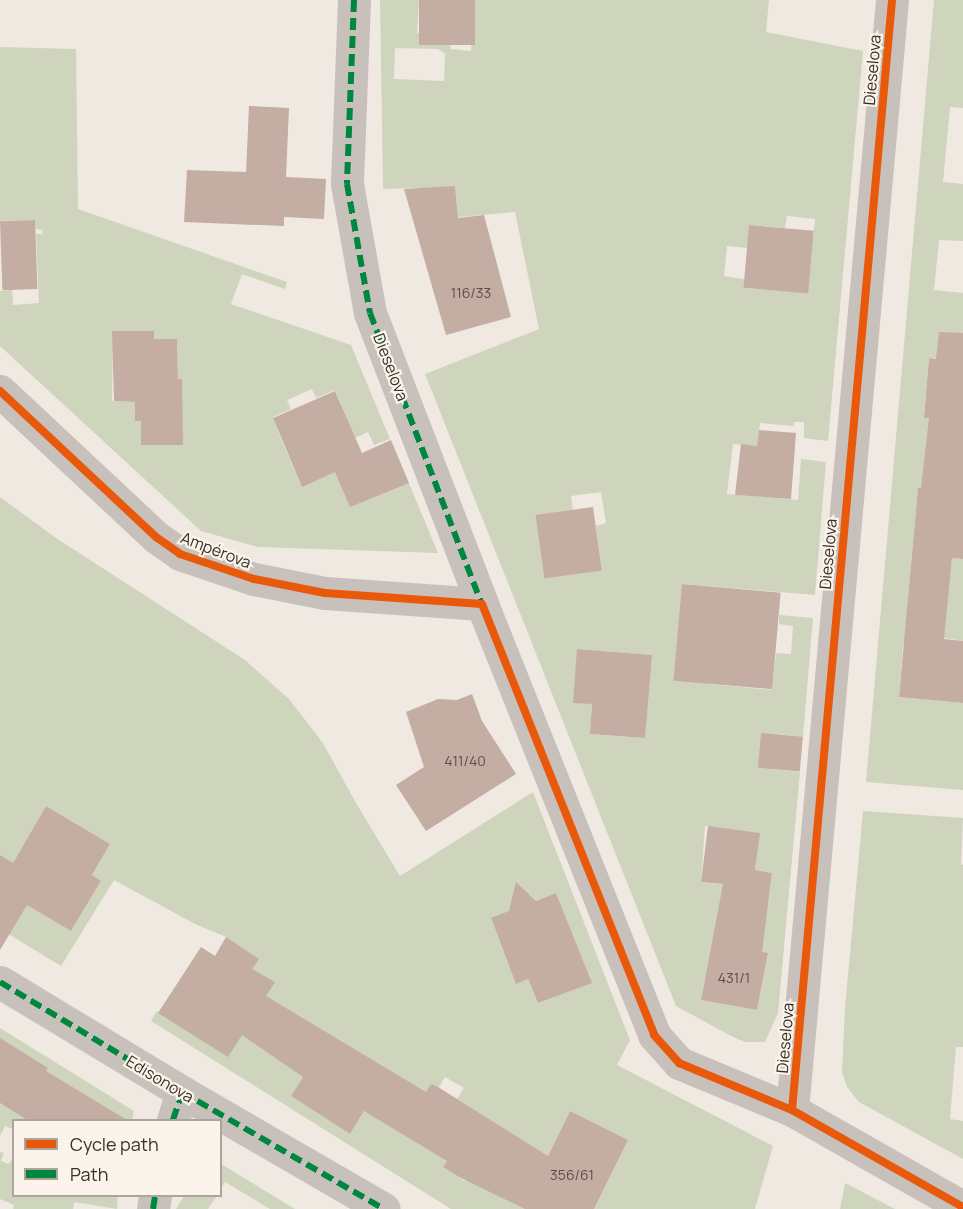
<!DOCTYPE html>
<meta charset="utf-8">
<style>
body{margin:0}
#map{position:relative;width:963px;height:1209px;overflow:hidden;background:#efe9e2;font-family:Manrope,sans-serif}
div>[style]{position:absolute}
.green>*{inset:0;background:#cfd5bc}
.building>*{inset:0;background:#c4ada3;transform-origin:0 0}
.minor>*{height:33px;margin:-16.5px;padding:0 16.5px;transform-origin:16.5px;border-radius:16.5px;background:#c8c1bb}
.quiet>*{height:6px;margin-top:-3px;transform-origin:0;background:repeating-linear-gradient(90deg,#00873e 0 12px,transparent 0 18px)}
.cycleway>*{height:8px;margin:-4px;padding:0 4px;transform-origin:4px;border-radius:4px;background:#e8590c}
span{translate:-50% -50%;white-space:nowrap;text-align:center;line-height:1.15;-webkit-text-stroke:4.5px #fbf4ea;paint-order:stroke}
.number-label{font-size:14px;color:#5c4e48}
.number-label span{-webkit-text-stroke-width:0}
.street-label{font-size:16px;color:#392e29}
.legend{position:absolute;left:12px;top:1119px;width:210px;height:78px;box-sizing:border-box;background:#fbf4ea;border:2px solid #ada59d;margin:0;padding:8px 10px;list-style:none;font-size:18px;color:#392e29}
.legend li{display:flex;align-items:center;gap:12px;height:30px}
.legend b{width:30px;border:2px solid #ada59d}
</style>
<div id="map">
<div class="green">
<div style="clip-path:polygon(evenodd,380px 0,419px 0,417px 33px,452px 35px,450px 49px,471px 51px,475px 0,769px 0,766px 32px,863px 51px,828px 441px,804px 438px,804px 422px,794px 422px,794px 426px,760px 423px,757px 446px,733px 444px,727px 494px,798px 500px,801px 459px,826px 462px,815px 595px,683px 584px,708px 684px,772px 690px,776px 653px,791px 654px,793px 626px,779px 624px,779px 615px,813px 618px,803px 737px,779px 734px,759px 768px,800px 772px,778px 1013px,765px 1042px,745px 1042px,733px 1037px,676px 1006px,425px 374px,539px 329px,515px 212px,458px 217px,455px 187px,383px 189px,380px 0,395px 48px,438px 49px,445px 54px,444px 81px,394px 79px,395px 48px,380px 0,787px 216px,815px 219px,808px 293px,744px 288px,744px 279px,724px 276px,727px 246px,747px 248px,750px 225px,785px 228px,787px 216px,380px 0,601px 492px,606px 523px,596px 526px,602px 570px,547px 578px,537px 517px,573px 510px,571px 496px,601px 492px,380px 0,577px 649px,651px 655px,644px 738px,590px 734px,592px 704px,577px 649px,380px 0,705px 826px,759px 833px,755px 870px,772px 873px,768px 906px,744px 887px,701px 882px,705px 826px,380px 0,712px 943px,768px 954px,757px 1010px,701px 1000px,712px 943px)"></div>
<div style="clip-path:polygon(934px 0,963px 0,963px 108px,950px 107px,943px 182px,963px 184px,963px 241px,939px 240px,934px 290px,963px 293px,963px 361px,929px 358px,924px 418px,929px 418px,963px 492px,918px 488px,908px 597px,947px 601px,952px 558px,963px 559px,963px 641px,932px 636px,903px 645px,899px 697px,963px 703px,963px 790px,866px 782px)"></div>
<div style="clip-path:polygon(evenodd,0 47px,76px 49px,78px 209px,287px 282px,285px 289px,242px 274px,231px 304px,351px 345px,390px 439px,374px 445px,368px 432px,355px 438px,335px 390px,316px 398px,312px 389px,287px 400px,291px 409px,273px 417px,281px 439px,301px 485px,335px 470px,350px 505px,408px 481px,438px 553px,258px 547px,201px 531px,0 346px,0 291px,12px 290px,13px 305px,39px 303px,36px 234px,42px 234px,42px 230px,36px 229px,34px 220px,0 221px,0 47px,154px 331px,154px 339px,177px 339px,178px 379px,182px 379px,182px 445px,141px 445px,141px 421px,135px 420px,135px 402px,112px 401px,113px 332px,154px 331px)"></div>
<div style="clip-path:polygon(evenodd,0 497px,56px 538px,245px 660px,289px 699px,323px 743px,356px 803px,400px 876px,533px 792px,630px 1040px,617px 1065px,773px 1146px,755px 1209px,594px 1209px,628px 1140px,570px 1111px,523px 1207px,525px 1209px,451px 1209px,151px 1021px,157px 1011px,227px 1055px,251px 967px,257px 958px,224px 936px,197px 925px,114px 880px,61px 966px,0 929px,37px 887px,41px 913px,71px 931px,101px 881px,92px 875px,110px 844px,46px 806px,9px 870px,0 855px,0 497px,556px 893px,591px 983px,538px 1003px,528px 979px,516px 983px,491px 919px,509px 911px,512px 901px,529px 894px,536px 901px,556px 893px,0 497px,303px 1077px,373px 1097px,350px 1134px,291px 1096px,303px 1077px,0 497px,445px 1077px,464px 1088px,457px 1099px,498px 1125px,465px 1181px,443px 1167px,447px 1161px,438px 1089px,445px 1077px)"></div>
<div style="clip-path:polygon(863px 811px,963px 818px,961px 864px,963px 865px,963px 1047px,956px 1047px,950px 1119px,963px 1121px,963px 1159px,859px 1102px,847px 1087px,842px 1072px,845px 1008px)"></div>
<div style="clip-path:polygon(0 1028px,134px 1111px,132px 1120px,124px 1120px,57px 1078px,30px 1120px,14px 1120px,13px 1129px,5px 1126px,0 1136px,0 1103px,19px 1115px,0 1038px)"></div>
<div style="clip-path:polygon(0 1152px,4px 1153px,1px 1161px,9px 1164px,13px 1157px,14px 1196px,118px 1196px,117px 1209px,74px 1202px,73px 1209px,13px 1209px,14px 1205px,0 1199px)"></div>
<div style="clip-path:polygon(220px 1164px,221px 1164px,295px 1209px,270px 1209px,225px 1182px,221px 1189px)"></div>
<div style="clip-path:polygon(845px 1183px,895px 1209px,840px 1209px)"></div>
<div style="clip-path:polygon(184px 1196px,217px 1196px,208px 1209px,176px 1209px)"></div>
</div>
<div class="building">
<div style="left:419px;top:0;width:56px;height:45px"></div>
<div style="clip-path:polygon(249px 106px,289px 108px,286px 177px,326px 179px,324px 219px,284px 217px,284px 226px,184px 222px,187px 170px,246px 172px)"></div>
<div style="clip-path:polygon(455px 186px,458px 218px,484px 215px,511px 317px,446px 335px,404px 189px)"></div>
<div style="left:35px;top:220px;width:69px;height:35px;rotate:88deg"></div>
<div style="left:749px;top:225px;width:65px;height:63px;rotate:5deg"></div>
<div style="clip-path:polygon(112px 331px,154px 331px,154px 339px,177px 339px,178px 379px,182px 379px,183px 445px,141px 445px,141px 421px,135px 421px,135px 402px,114px 401px)"></div>
<div style="clip-path:polygon(939px 332px,963px 333px,963px 559px,952px 558px,944px 639px,963px 641px,963px 703px,899px 697px,918px 488px,921px 488px,929px 418px,924px 418px,929px 358px,936px 359px)"></div>
<div style="clip-path:polygon(335px 391px,362px 453px,391px 440px,409px 483px,350px 507px,335px 472px,302px 487px,273px 418px)"></div>
<div style="clip-path:polygon(759px 430px,796px 433px,791px 499px,735px 495px,741px 444px,757px 446px)"></div>
<div style="left:593px;top:507px;width:64px;height:58px;rotate:82deg"></div>
<div style="left:682px;top:584px;width:99px;height:97px;rotate:5deg"></div>
<div style="clip-path:polygon(577px 649px,652px 655px,645px 738px,590px 734px,592px 704px,573px 703px)"></div>
<div style="clip-path:polygon(472px 694px,482px 721px,516px 774px,426px 831px,396px 785px,424px 767px,406px 712px,438px 699px,457px 700px)"></div>
<div style="left:761px;top:733px;width:42px;height:35px;rotate:5deg"></div>
<div style="clip-path:polygon(46px 806px,110px 844px,92px 875px,101px 881px,71px 931px,27px 905px,0 950px,0 855px,13px 863px)"></div>
<div style="clip-path:polygon(708px 826px,760px 833px,755px 870px,772px 873px,762px 952px,768px 953px,757px 1010px,701px 1000px,723px 884px,701px 882px)"></div>
<div style="clip-path:polygon(516px 882px,536px 901px,556px 893px,592px 983px,538px 1003px,528px 979px,516px 984px,491px 918px,509px 911px)"></div>
<div style="clip-path:polygon(226px 937px,259px 959px,252px 969px,275px 982px,266px 996px,426px 1092px,431px 1084px,438px 1087px,548px 1156px,570px 1111px,628px 1140px,594px 1209px,525px 1209px,459px 1177px,443px 1167px,447px 1161px,364px 1111px,350px 1134px,291px 1096px,303px 1077px,242px 1035px,228px 1057px,158px 1013px,201px 947px,215px 956px)"></div>
<div style="clip-path:polygon(0 1038px,48px 1068px,46px 1071px,127px 1120px,27px 1120px,0 1103px)"></div>
</div>
<div class="minor">
<div style="left:354px;top:0;width:184px;rotate:92.2deg"></div>
<div style="left:347px;top:184px;width:131px;rotate:79.9deg"></div>
<div style="left:370px;top:313px;width:312px;rotate:68.9deg"></div>
<div style="left:482px;top:604px;width:464px;rotate:68.2deg"></div>
<div style="left:654px;top:1035px;width:38px;rotate:48deg"></div>
<div style="left:679px;top:1063px;width:122px;rotate:22.6deg"></div>
<div style="left:792px;top:1110px;width:197px;rotate:29.6deg"></div>
<div style="left:0;top:391px;width:214px;rotate:43.1deg"></div>
<div style="left:156px;top:537px;width:29px;rotate:35deg"></div>
<div style="left:180px;top:554px;width:78px;rotate:18.7deg"></div>
<div style="left:254px;top:579px;width:72px;rotate:11.2deg"></div>
<div style="left:325px;top:593px;width:157px;rotate:4deg"></div>
<div style="left:0;top:982px;width:213px;rotate:31.1deg"></div>
<div style="left:182px;top:1092px;width:233px;rotate:30.1deg"></div>
<div style="left:792px;top:1110px;width:1114px;rotate:-84.85deg"></div>
<div style="left:173px;top:1120px;width:29px;rotate:-72deg"></div>
<div style="left:153px;top:1209px;width:13px;rotate:-81deg"></div>
</div>
<div class="quiet">
<div style="left:354px;top:0;width:184px;rotate:92.2deg"></div>
<div style="left:347px;top:184px;width:131px;rotate:79.9deg"></div>
<div style="left:370px;top:313px;width:316px;rotate:69deg"></div>
<div style="left:0;top:982px;width:213px;rotate:31.1deg"></div>
<div style="left:182px;top:1092px;width:233px;rotate:30.1deg"></div>
<div style="left:173px;top:1120px;width:29px;rotate:-72deg"></div>
<div style="left:153px;top:1209px;width:13px;rotate:-81deg"></div>
</div>
<div class="cycleway">
<div style="left:0;top:391px;width:214px;rotate:43.1deg"></div>
<div style="left:156px;top:537px;width:29px;rotate:35deg"></div>
<div style="left:180px;top:554px;width:78px;rotate:18.7deg"></div>
<div style="left:254px;top:579px;width:72px;rotate:11.2deg"></div>
<div style="left:325px;top:593px;width:157px;rotate:4deg"></div>
<div style="left:482px;top:604px;width:464px;rotate:68.2deg"></div>
<div style="left:654px;top:1035px;width:38px;rotate:48deg"></div>
<div style="left:679px;top:1063px;width:122px;rotate:22.6deg"></div>
<div style="left:792px;top:1110px;width:197px;rotate:29.6deg"></div>
<div style="left:792px;top:1110px;width:1114px;rotate:-84.85deg"></div>
</div>
<div class="number-label">
<span style="left:471px;top:293px">116/33</span>
<span style="left:465px;top:761px">411/40</span>
<span style="left:734px;top:978px">431/1</span>
<span style="left:572px;top:1175px">356/61</span>
</div>
<div class="street-label">
<span style="left:872px;top:70px;rotate:-85deg">Dieselova</span>
<span style="left:391px;top:367px;rotate:69deg">Dieselova</span>
<span style="left:216px;top:550px;rotate:21deg">Ampérova</span>
<span style="left:828px;top:554px;rotate:-85deg">Dieselova</span>
<span style="left:785px;top:1038px;rotate:-85deg">Dieselova</span>
<span style="left:160px;top:1079px;rotate:31deg">Edisonova</span>
</div>
<ul class="legend">
<li><b style="height:8px;background:#e8590c"></b>Cycle path</li>
<li><b style="height:8px;background:#00873e"></b>Path</li>
</ul>
</div>
